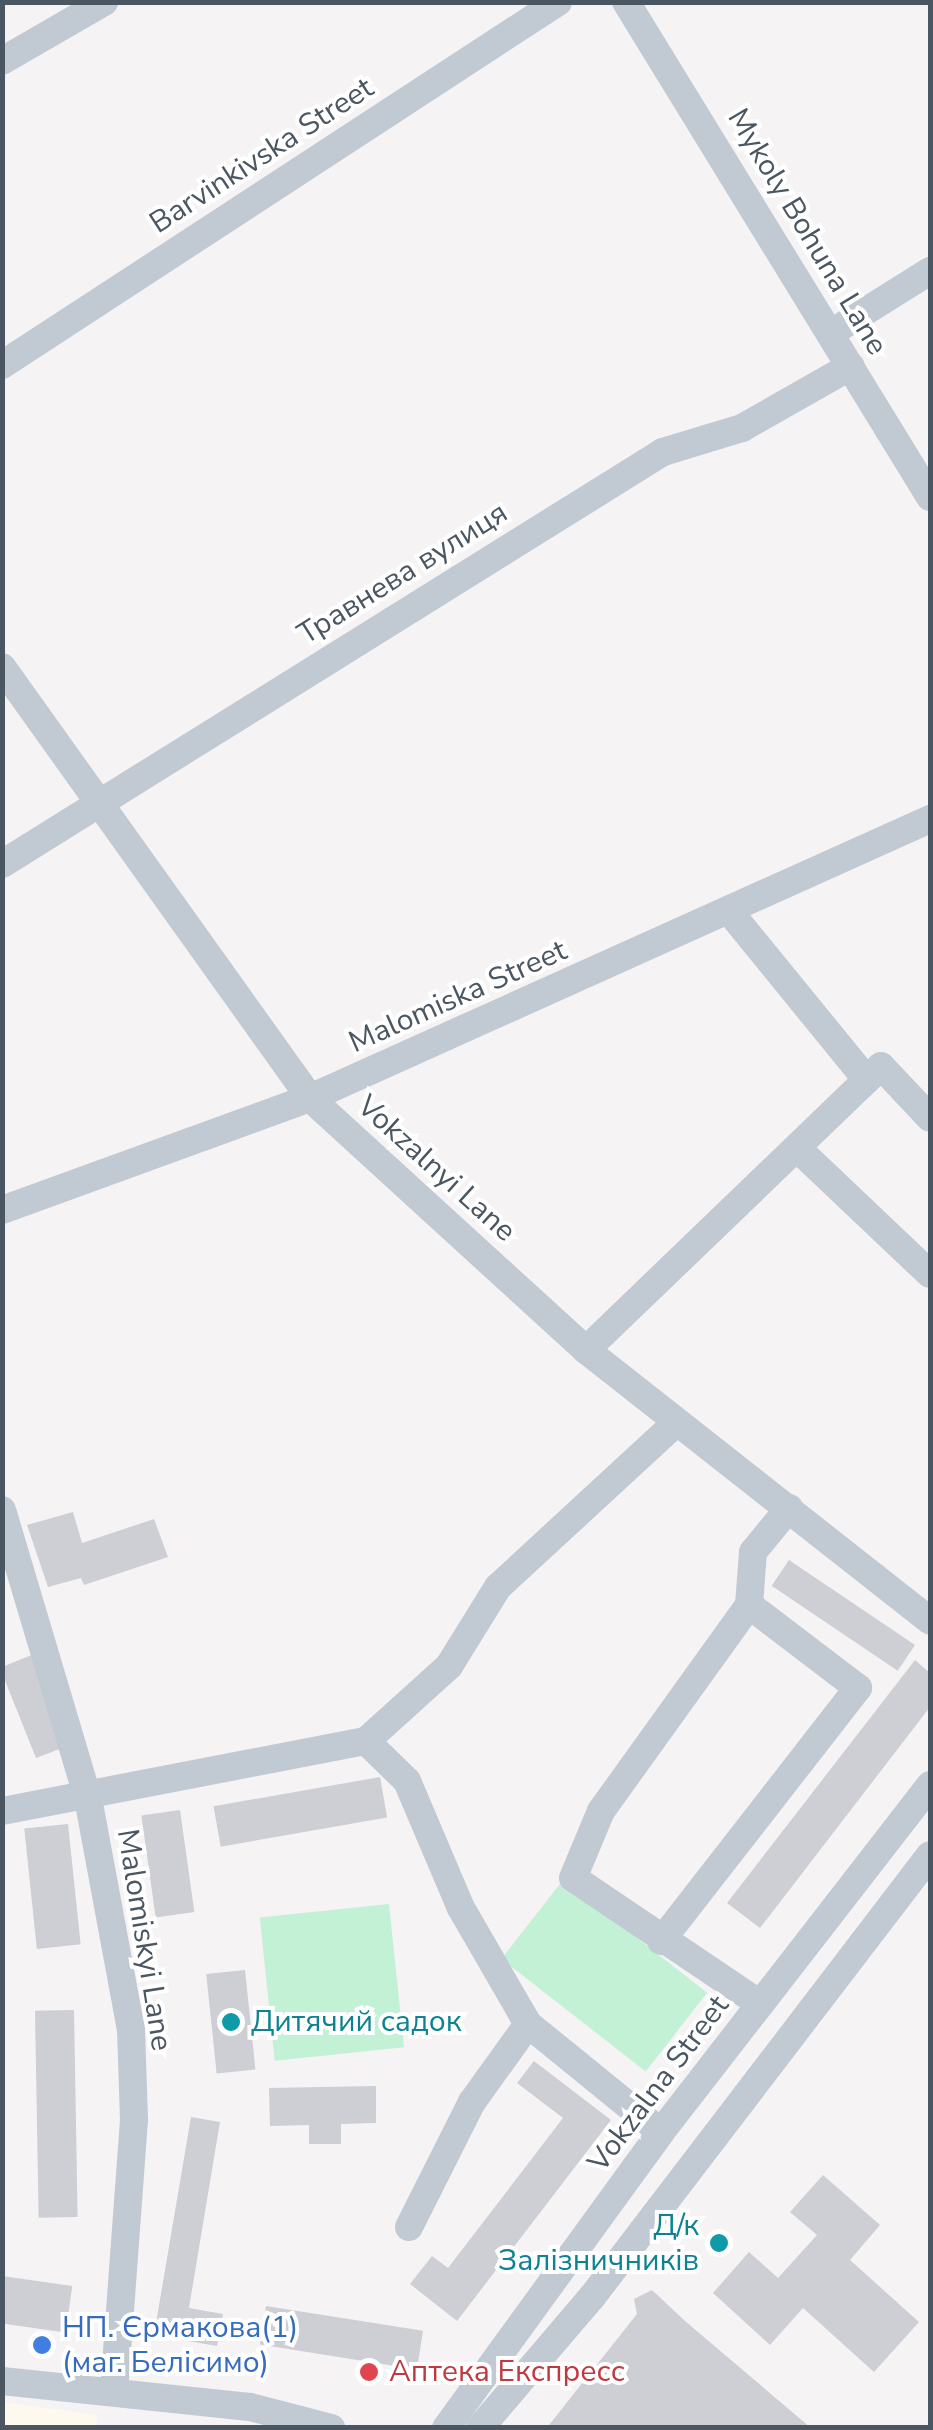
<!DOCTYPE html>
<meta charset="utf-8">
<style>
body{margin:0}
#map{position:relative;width:933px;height:2430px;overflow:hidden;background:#f5f3f3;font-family:"Nunito Sans",sans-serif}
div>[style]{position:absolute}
.commercial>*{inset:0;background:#fdf9ef}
.green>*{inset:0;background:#c3f1d5;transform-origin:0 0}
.building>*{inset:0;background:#cdcfd5;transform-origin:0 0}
.minor>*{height:28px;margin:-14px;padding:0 14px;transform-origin:14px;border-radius:14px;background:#c1cad2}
.dots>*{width:28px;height:28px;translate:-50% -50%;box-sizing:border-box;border:5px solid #fff;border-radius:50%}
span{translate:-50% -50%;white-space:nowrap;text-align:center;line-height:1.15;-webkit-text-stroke:8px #fff;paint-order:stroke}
.street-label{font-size:30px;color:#4a5661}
.culture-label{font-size:30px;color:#0d838f}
.left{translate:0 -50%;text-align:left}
.right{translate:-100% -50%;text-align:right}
.shop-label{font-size:30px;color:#366cbe}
.health-label{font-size:30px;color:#be3a42}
.frame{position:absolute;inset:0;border:5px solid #4a5661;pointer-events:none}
</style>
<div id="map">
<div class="commercial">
<div style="clip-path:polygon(3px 2402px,98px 2415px,96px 2427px,3px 2427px)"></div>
</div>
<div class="green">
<div style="left:563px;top:1880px;width:183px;height:100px;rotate:38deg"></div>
<div style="left:389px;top:1904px;width:144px;height:130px;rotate:84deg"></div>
</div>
<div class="building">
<div style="clip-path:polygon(73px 1512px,82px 1543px,154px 1519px,168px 1557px,84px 1585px,81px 1578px,48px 1587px,27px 1525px)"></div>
<div style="left:789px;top:1560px;width:152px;height:31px;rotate:34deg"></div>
<div style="clip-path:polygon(34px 1654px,70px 1745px,36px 1758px,2px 1673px,2px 1667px)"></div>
<div style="clip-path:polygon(915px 1660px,930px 1673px,930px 1707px,760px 1928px,727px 1903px)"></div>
<div style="left:380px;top:1777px;width:41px;height:169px;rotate:80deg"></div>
<div style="left:180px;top:1810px;width:103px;height:39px;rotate:82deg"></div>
<div style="left:68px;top:1824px;width:121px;height:44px;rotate:84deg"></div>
<div style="left:245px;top:1970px;width:100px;height:39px;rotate:84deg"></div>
<div style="left:74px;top:2010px;width:207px;height:39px;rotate:89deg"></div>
<div style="clip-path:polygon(534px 2061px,611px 2120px,457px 2321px,410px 2284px,432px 2256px,448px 2268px,563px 2118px,517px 2083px)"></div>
<div style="clip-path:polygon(376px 2086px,376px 2123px,341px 2124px,341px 2144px,309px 2144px,309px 2125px,270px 2126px,269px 2088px)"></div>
<div style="clip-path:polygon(191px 2117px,220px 2122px,189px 2308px,223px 2314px,217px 2346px,154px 2335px)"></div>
<div style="clip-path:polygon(823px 2175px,880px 2225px,850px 2260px,919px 2322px,874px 2372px,803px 2308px,770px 2345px,713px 2293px,749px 2252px,778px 2278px,817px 2235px,790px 2212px)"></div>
<div style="left:2px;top:2276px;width:71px;height:47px;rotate:8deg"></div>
<div style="clip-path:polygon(652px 2290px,685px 2321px,811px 2428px,549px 2425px,637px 2314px,634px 2299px)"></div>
<div style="left:266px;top:2306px;width:159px;height:39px;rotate:9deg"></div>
</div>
<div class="minor">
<div style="left:626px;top:2px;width:581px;rotate:58.44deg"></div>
<div style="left:2px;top:61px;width:118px;rotate:-30deg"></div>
<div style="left:831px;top:333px;width:117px;rotate:-32.1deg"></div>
<div style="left:2px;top:365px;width:664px;rotate:-33.14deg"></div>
<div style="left:2px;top:667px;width:530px;rotate:54.45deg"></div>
<div style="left:310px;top:1098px;width:374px;rotate:42.4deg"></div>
<div style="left:586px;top:1350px;width:438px;rotate:38.2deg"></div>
<div style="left:2px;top:864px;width:779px;rotate:-31.94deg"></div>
<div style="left:663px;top:452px;width:83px;rotate:-16.9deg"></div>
<div style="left:742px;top:428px;width:125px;rotate:-29.6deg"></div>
<div style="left:729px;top:911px;width:218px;rotate:50.8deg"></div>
<div style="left:797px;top:1148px;width:183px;rotate:43.5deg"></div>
<div style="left:2px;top:1210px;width:328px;rotate:-20deg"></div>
<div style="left:310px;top:1098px;width:680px;rotate:-24.23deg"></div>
<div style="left:586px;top:1350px;width:409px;rotate:-43.9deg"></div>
<div style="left:881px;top:1066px;width:71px;rotate:46.7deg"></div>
<div style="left:2px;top:1510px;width:301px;rotate:73.4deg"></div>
<div style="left:88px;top:1798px;width:235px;rotate:79.5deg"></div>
<div style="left:131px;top:2029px;width:91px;rotate:88.1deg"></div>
<div style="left:134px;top:2120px;width:273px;rotate:94.2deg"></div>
<div style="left:366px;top:1741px;width:57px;rotate:44.3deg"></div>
<div style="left:407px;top:1781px;width:138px;rotate:67deg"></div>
<div style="left:461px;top:1908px;width:134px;rotate:60deg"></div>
<div style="left:528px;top:2024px;width:171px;rotate:39.1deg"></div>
<div style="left:2px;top:1811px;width:371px;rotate:-10.9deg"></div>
<div style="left:366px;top:1741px;width:112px;rotate:-42.1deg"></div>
<div style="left:449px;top:1666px;width:93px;rotate:-58.2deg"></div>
<div style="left:498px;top:1587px;width:243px;rotate:-42.7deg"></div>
<div style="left:661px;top:1941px;width:321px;rotate:-52.1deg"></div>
<div style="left:858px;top:1688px;width:137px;rotate:-142.7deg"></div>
<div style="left:760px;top:2004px;width:225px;rotate:-146deg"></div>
<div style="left:573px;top:1878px;width:73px;rotate:-67.3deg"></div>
<div style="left:601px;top:1811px;width:254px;rotate:-54.3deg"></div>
<div style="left:749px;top:1605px;width:53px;rotate:-85.7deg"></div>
<div style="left:753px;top:1552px;width:57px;rotate:-50.7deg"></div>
<div style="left:409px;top:2227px;width:140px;rotate:-63.3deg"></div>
<div style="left:472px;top:2102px;width:96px;rotate:-54.3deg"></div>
<div style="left:2px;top:2381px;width:249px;rotate:6deg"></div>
<div style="left:250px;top:2407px;width:84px;rotate:14.5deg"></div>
<div style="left:446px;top:2428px;width:366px;rotate:-54deg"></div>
<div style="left:661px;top:2132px;width:439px;rotate:-52.2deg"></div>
<div style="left:480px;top:2428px;width:172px;rotate:-49.5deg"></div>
<div style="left:592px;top:2297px;width:556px;rotate:-52.59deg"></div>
</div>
<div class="dots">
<div style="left:231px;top:2022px;background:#0f9aa8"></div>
<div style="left:719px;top:2243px;background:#0f9aa8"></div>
<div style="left:42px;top:2345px;background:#3f7fe0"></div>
<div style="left:369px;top:2372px;background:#e0444e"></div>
</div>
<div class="street-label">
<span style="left:262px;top:156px;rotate:-33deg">Barvinkivska Street</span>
<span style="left:807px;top:232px;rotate:59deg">Mykoly Bohuna Lane</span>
<span style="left:403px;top:574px;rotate:-32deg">Травнева вулиця</span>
<span style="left:458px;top:997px;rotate:-24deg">Malomiska Street</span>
<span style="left:436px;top:1169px;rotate:42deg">Vokzalnyi Lane</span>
<span style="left:144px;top:1940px;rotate:81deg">Malomiskyi Lane</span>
<span style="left:659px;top:2084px;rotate:-53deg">Vokzalna Street</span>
</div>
<div class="culture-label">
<span class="left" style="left:251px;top:2022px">Дитячий садок</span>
<span class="right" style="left:699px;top:2243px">Д/к<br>Залізничників</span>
</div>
<div class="shop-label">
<span class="left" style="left:62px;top:2345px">НП. Єрмакова(1)<br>(маг. Белісимо)</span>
</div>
<div class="health-label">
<span class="left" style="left:389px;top:2372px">Аптека Експресс</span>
</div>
<div class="frame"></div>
</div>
